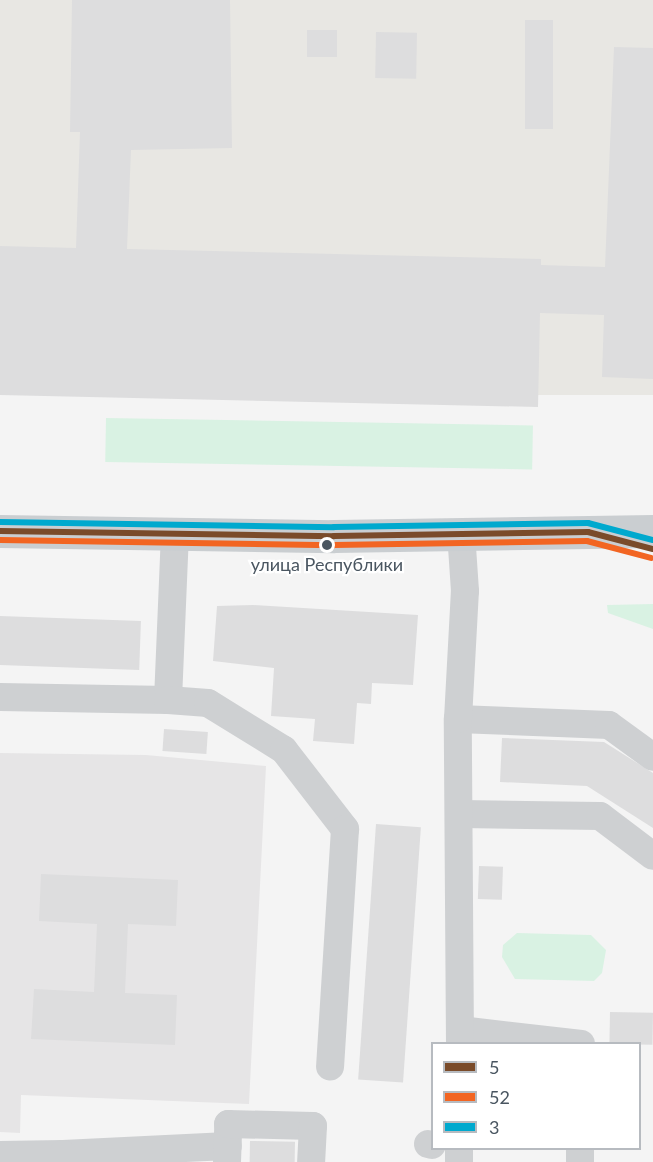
<!DOCTYPE html>
<meta charset="utf-8">
<style>
body{margin:0}
#map{position:relative;width:653px;height:1162px;overflow:hidden;background:#f4f4f4;font-family:Lato,sans-serif}
div>[style]{position:absolute}
.commercial>*{inset:0;background:#e8e7e3;transform-origin:0 0}
.education>*{inset:0;background:#e6e5e6}
.green>*{inset:0;background:#d9f2e3;transform-origin:0 0}
.building>*{inset:0;background:#ddddde;transform-origin:0 0}
.minor>*{height:28px;margin:-14px;padding:0 14px;transform-origin:14px;border-radius:14px;background:#ced0d2}
.major>*{height:33px;margin:-16.5px;padding:0 16.5px;transform-origin:16.5px;border-radius:16.5px;background:#caced1}
.bus-1>*{height:6px;margin:-3px;padding:0 3px;transform-origin:3px;border-radius:3px;background:#7a4b2a}
.bus-2>*{height:6px;margin:-3px;padding:0 3px;transform-origin:3px;border-radius:3px;background:#f26522}
.bus-3>*{height:6px;margin:-3px;padding:0 3px;transform-origin:3px;border-radius:3px;background:#00a9ce}
.dots>*{width:16px;height:16px;translate:-50% -50%;box-sizing:border-box;border:3px solid #fff;border-radius:50%}
span{translate:-50% -50%;white-space:nowrap;text-align:center;line-height:1.15;-webkit-text-stroke:4.5px #fff;paint-order:stroke}
.bus-label{font-size:18px;color:#4a5661}
.legend{position:absolute;left:431px;top:1042px;width:210px;height:108px;box-sizing:border-box;background:#fff;border:2px solid #b7bbc0;margin:0;padding:8px 10px;list-style:none;font-size:18px;color:#4a5661}
.legend li{display:flex;align-items:center;gap:12px;height:30px}
.legend b{width:30px;border:2px solid #b7bbc0}
</style>
<div id="map">
<div class="commercial">
<div style="left:0;top:0;width:653px;height:395px"></div>
</div>
<div class="education">
<div style="clip-path:polygon(0 753px,146px 755px,266px 766px,249px 1104px,21px 1095px,20px 1133px,0 1132px)"></div>
</div>
<div class="green">
<div style="left:106px;top:418px;width:427px;height:44px;rotate:1deg"></div>
<div style="clip-path:polygon(653px 604px,653px 629px,608px 613px,607px 605px)"></div>
<div style="clip-path:polygon(517px 933px,591px 935px,606px 950px,602px 973px,594px 981px,515px 979px,502px 957px,503px 945px)"></div>
</div>
<div class="building">
<div style="clip-path:polygon(72px 0,230px 0,232px 148px,131px 150px,127px 249px,541px 259px,541px 265px,605px 267px,614px 47px,653px 48px,653px 379px,602px 377px,604px 315px,540px 313px,538px 407px,0 395px,0 246px,76px 248px,80px 132px,70px 132px)"></div>
<div style="left:525px;top:20px;width:28px;height:109px"></div>
<div style="left:307px;top:30px;width:30px;height:27px"></div>
<div style="left:376px;top:32px;width:41px;height:46px;rotate:1deg"></div>
<div style="clip-path:polygon(253px 605px,418px 615px,413px 685px,372px 683px,371px 704px,357px 703px,354px 744px,313px 741px,315px 719px,271px 716px,274px 668px,213px 661px,217px 606px)"></div>
<div style="left:0;top:616px;width:141px;height:49px;rotate:2deg"></div>
<div style="left:164px;top:729px;width:44px;height:22px;rotate:4deg"></div>
<div style="clip-path:polygon(502px 738px,604px 742px,653px 773px,653px 828px,587px 786px,500px 782px)"></div>
<div style="left:376px;top:824px;width:45px;height:256px;rotate:4deg"></div>
<div style="left:479px;top:866px;width:24px;height:33px;rotate:2deg"></div>
<div style="clip-path:polygon(41px 874px,178px 880px,176px 926px,128px 924px,125px 993px,177px 995px,175px 1045px,31px 1039px,34px 989px,94px 992px,97px 924px,39px 921px)"></div>
<div style="left:610px;top:1012px;width:43px;height:32px;rotate:1deg"></div>
<div style="left:250px;top:1141px;width:45px;height:21px;rotate:1deg"></div>
</div>
<div class="minor">
<div style="left:0;top:697px;width:168px;rotate:1deg"></div>
<div style="left:168px;top:700px;width:168px;rotate:-87.6deg"></div>
<div style="left:168px;top:700px;width:40px;rotate:4.3deg"></div>
<div style="left:208px;top:703px;width:89px;rotate:31.7deg"></div>
<div style="left:284px;top:750px;width:100px;rotate:52.3deg"></div>
<div style="left:345px;top:829px;width:238px;rotate:93.6deg"></div>
<div style="left:458px;top:719px;width:151px;rotate:2.3deg"></div>
<div style="left:609px;top:725px;width:54px;rotate:36deg"></div>
<div style="left:461px;top:814px;width:139px;rotate:0.8deg"></div>
<div style="left:600px;top:816px;width:66px;rotate:37deg"></div>
<div style="left:460px;top:1030px;width:122px;rotate:6.6deg"></div>
<div style="left:460px;top:1044px;width:325px;rotate:-90.4deg"></div>
<div style="left:458px;top:719px;width:128px;rotate:-86.9deg"></div>
<div style="left:465px;top:591px;width:58px;rotate:-93.9deg"></div>
<div style="left:428px;top:1144px;width:4px;rotate:14deg"></div>
<div style="left:63px;top:1154px;width:165px;rotate:-2.8deg"></div>
<div style="left:0;top:1155px;width:63px;rotate:-0.9deg"></div>
<div style="left:63px;top:1154px;width:8px;rotate:90deg"></div>
<div style="left:227px;top:1162px;width:38px;rotate:-88deg"></div>
<div style="left:228px;top:1124px;width:85px;rotate:1.3deg"></div>
<div style="left:313px;top:1126px;width:36px;rotate:93deg"></div>
<div style="left:459px;top:1162px;width:14px;rotate:-90deg"></div>
<div style="left:580px;top:1162px;width:14px;rotate:-90deg"></div>
</div>
<div class="major">
<div style="left:0;top:531px;width:334px;rotate:0.9deg"></div>
<div style="left:334px;top:536px;width:319px;rotate:-0.9deg"></div>
</div>
<div class="bus-1">
<div style="left:0;top:531px;width:334px;rotate:0.9deg"></div>
<div style="left:334px;top:536px;width:254px;rotate:-0.9deg"></div>
<div style="left:588px;top:532px;width:67px;rotate:14.7deg"></div>
</div>
<div class="bus-2">
<div style="left:0;top:540px;width:334px;rotate:0.9deg"></div>
<div style="left:334px;top:545px;width:253px;rotate:-0.9deg"></div>
<div style="left:587px;top:541px;width:66px;rotate:14.9deg"></div>
</div>
<div class="bus-3">
<div style="left:0;top:522px;width:334px;rotate:0.9deg"></div>
<div style="left:334px;top:527px;width:254px;rotate:-0.9deg"></div>
<div style="left:588px;top:523px;width:67px;rotate:14.7deg"></div>
</div>
<div class="dots">
<div style="left:327px;top:545px;background:#4a5661"></div>
</div>
<div class="bus-label">
<span style="left:327px;top:564px">улица Республики</span>
</div>
<ul class="legend">
<li><b style="height:8px;background:#7a4b2a"></b>5</li>
<li><b style="height:8px;background:#f26522"></b>52</li>
<li><b style="height:8px;background:#00a9ce"></b>3</li>
</ul>
</div>
